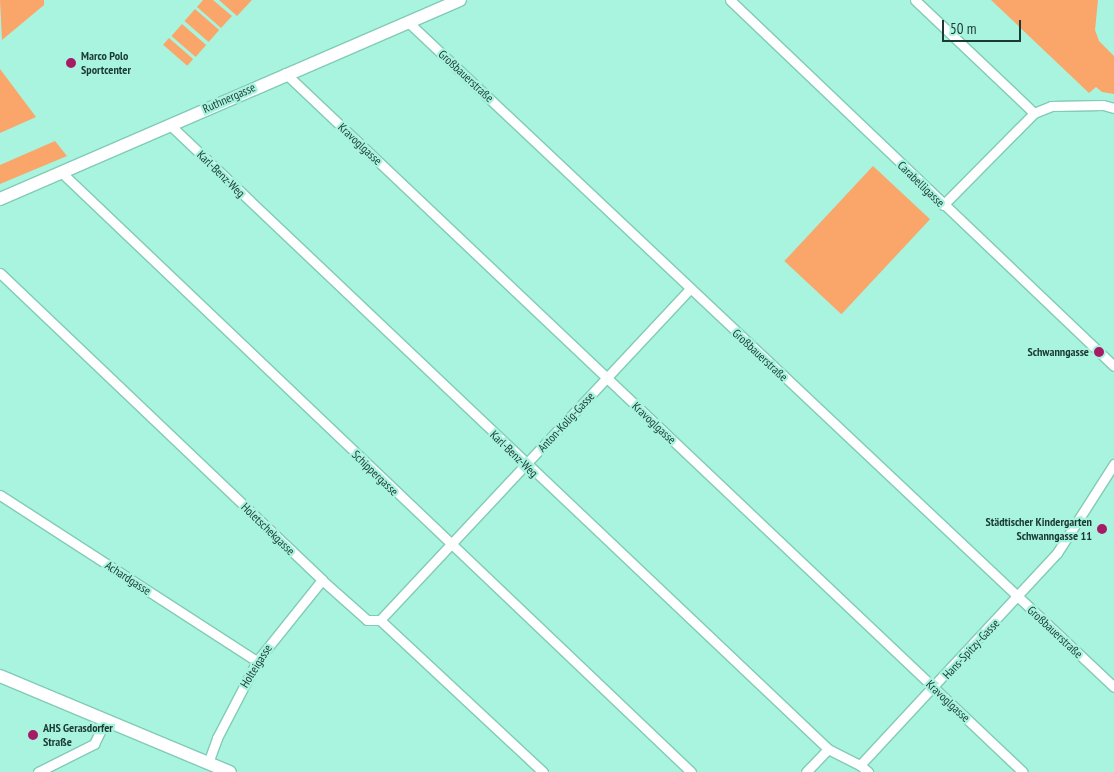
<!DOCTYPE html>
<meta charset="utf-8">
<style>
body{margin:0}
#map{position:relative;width:1114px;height:772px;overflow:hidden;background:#a9f4df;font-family:"PT Sans Narrow",sans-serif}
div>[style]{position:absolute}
.green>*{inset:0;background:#faa56a;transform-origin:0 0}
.roads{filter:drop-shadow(1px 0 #82cbb7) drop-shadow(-1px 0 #82cbb7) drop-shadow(0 1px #82cbb7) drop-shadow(0 -1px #82cbb7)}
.street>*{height:9px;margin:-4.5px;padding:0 4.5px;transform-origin:4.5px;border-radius:4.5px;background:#fff}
.secondary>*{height:12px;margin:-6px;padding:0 6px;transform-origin:6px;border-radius:6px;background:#fff}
.dots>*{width:14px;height:14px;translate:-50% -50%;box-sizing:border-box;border:2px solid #a9f4df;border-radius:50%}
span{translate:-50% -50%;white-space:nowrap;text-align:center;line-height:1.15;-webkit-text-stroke:4.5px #a9f4df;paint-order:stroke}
.poi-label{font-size:12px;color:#1b3a32;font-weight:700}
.left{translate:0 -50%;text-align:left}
.right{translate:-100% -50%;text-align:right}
.street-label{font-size:12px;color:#1b3a32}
.scale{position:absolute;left:942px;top:20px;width:79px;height:22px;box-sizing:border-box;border:2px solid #1b3a32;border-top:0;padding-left:6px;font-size:15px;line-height:18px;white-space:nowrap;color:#1b3a32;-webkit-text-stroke:4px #a9f4df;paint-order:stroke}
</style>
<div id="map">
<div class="green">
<div style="clip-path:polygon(0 0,44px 0,44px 5px,2px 40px)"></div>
<div style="clip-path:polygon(203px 0,213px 0,232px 16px,221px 28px,197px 7px)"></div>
<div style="clip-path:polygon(219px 0,252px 0,237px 16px)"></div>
<div style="clip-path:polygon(991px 0,1098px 0,1095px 30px,1099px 41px,1114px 56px,1114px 94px,1102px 92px,1096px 87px,1089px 93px)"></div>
<div style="left:195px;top:9px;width:32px;height:16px;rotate:41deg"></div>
<div style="left:182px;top:24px;width:32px;height:16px;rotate:41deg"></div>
<div style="left:169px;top:38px;width:32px;height:9px;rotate:41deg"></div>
<div style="clip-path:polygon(0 69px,36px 117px,0 133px)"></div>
<div style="clip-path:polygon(55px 141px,67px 156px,0 184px,0 165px)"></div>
<div style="left:873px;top:166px;width:78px;height:130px;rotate:43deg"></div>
</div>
<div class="roads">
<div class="street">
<div style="left:730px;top:0;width:530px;rotate:43.63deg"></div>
<div style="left:915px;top:0;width:164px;rotate:43.5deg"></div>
<div style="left:407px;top:21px;width:971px;rotate:43.29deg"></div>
<div style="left:285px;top:73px;width:1016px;rotate:43.45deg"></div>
<div style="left:169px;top:124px;width:908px;rotate:43.48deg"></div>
<div style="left:828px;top:749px;width:36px;rotate:27deg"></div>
<div style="left:860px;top:765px;width:11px;rotate:41deg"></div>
<div style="left:61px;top:172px;width:870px;rotate:43.6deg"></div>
<div style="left:943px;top:205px;width:129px;rotate:-45.3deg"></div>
<div style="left:1034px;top:113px;width:18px;rotate:-22deg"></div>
<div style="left:1051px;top:106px;width:52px;rotate:-1.1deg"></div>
<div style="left:1103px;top:105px;width:11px;rotate:15deg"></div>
<div style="left:0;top:273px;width:445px;rotate:43.6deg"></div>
<div style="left:322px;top:580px;width:60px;rotate:41.6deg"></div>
<div style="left:367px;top:620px;width:13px"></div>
<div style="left:380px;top:620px;width:223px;rotate:43deg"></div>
<div style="left:0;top:495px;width:306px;rotate:32.9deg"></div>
<div style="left:380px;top:620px;width:453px;rotate:-46.9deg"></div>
<div style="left:208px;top:763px;width:27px;rotate:-70deg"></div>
<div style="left:217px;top:738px;width:87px;rotate:-62.5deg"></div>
<div style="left:257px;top:661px;width:104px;rotate:-51.3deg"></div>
<div style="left:860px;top:765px;width:289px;rotate:-47.1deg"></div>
<div style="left:1057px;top:553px;width:106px;rotate:-57.4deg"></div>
<div style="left:38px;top:772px;width:63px;rotate:-26.6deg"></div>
<div style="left:94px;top:744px;width:28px;rotate:-64deg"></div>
<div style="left:806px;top:772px;width:32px;rotate:-46deg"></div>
</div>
<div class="secondary">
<div style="left:0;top:199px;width:501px;rotate:-23.39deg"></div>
<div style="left:0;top:676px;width:249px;rotate:22.7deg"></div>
</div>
</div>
<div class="dots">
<div style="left:71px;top:63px;background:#a51c64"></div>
<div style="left:1099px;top:352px;background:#a51c64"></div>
<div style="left:1102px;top:529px;background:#a51c64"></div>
<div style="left:33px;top:735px;background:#a51c64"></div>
</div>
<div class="poi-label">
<span class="left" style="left:81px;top:63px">Marco Polo<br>Sportcenter</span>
<span class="right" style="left:1089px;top:352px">Schwanngasse</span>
<span class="right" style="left:1092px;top:529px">Städtischer Kindergarten<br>Schwanngasse 11</span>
<span class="left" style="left:43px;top:735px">AHS Gerasdorfer<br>Straße</span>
</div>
<div class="street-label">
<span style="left:466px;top:76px;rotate:43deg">Großbauerstraße</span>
<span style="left:229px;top:98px;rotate:-24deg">Ruthnergasse</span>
<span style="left:360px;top:144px;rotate:43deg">Kravoglgasse</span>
<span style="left:221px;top:174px;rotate:44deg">Karl-Benz-Weg</span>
<span style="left:921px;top:184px;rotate:44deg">Carabelligasse</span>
<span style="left:760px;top:355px;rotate:43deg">Großbauerstraße</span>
<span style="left:566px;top:422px;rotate:-47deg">Anton-Kolig-Gasse</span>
<span style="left:654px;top:423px;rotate:43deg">Kravoglgasse</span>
<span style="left:514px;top:454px;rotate:44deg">Karl-Benz-Weg</span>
<span style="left:375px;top:473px;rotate:44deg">Schippergasse</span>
<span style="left:268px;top:529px;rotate:44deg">Holetschekgasse</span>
<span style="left:128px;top:578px;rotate:33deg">Achardgasse</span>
<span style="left:1055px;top:632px;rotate:43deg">Großbauerstraße</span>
<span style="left:971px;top:649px;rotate:-47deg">Hans-Spitzy-Gasse</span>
<span style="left:256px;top:666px;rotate:-58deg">Holteigasse</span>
<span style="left:948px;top:701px;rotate:43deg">Kravoglgasse</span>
</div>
<div class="scale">50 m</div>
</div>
